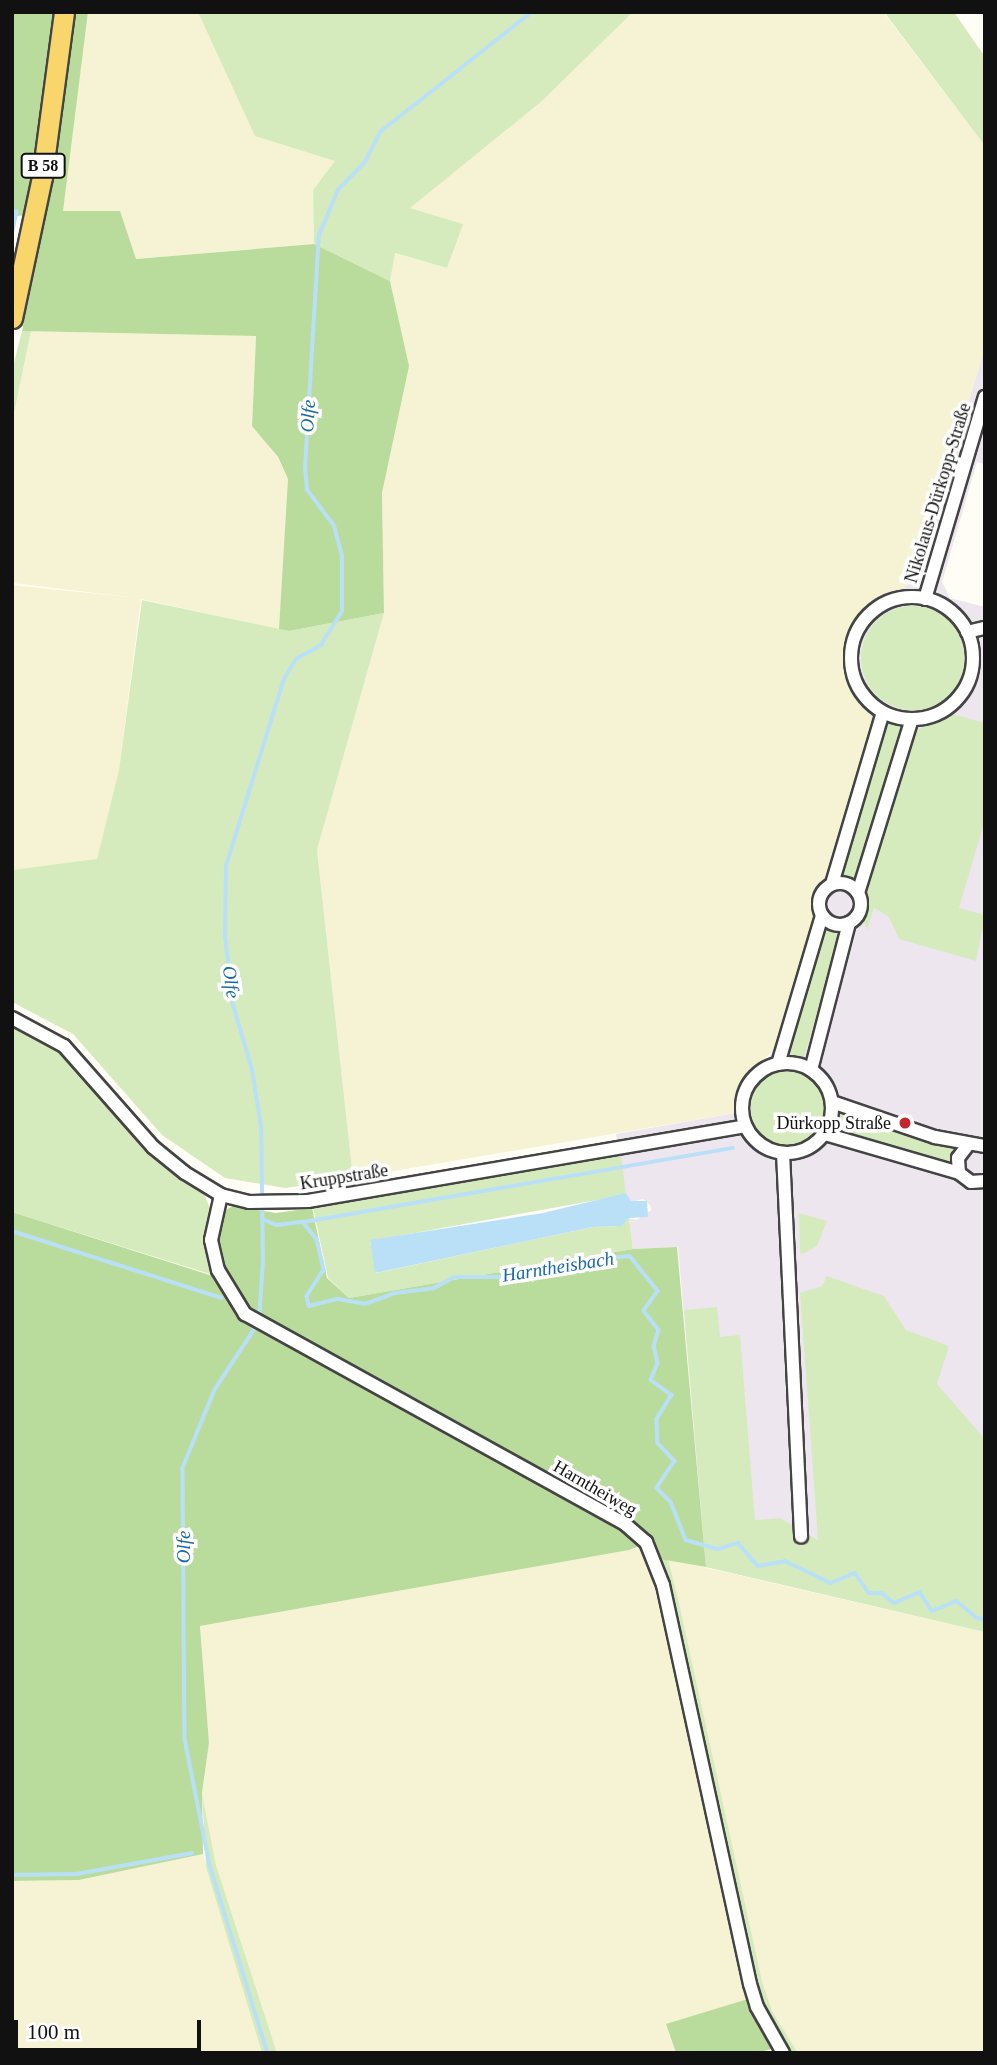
<!DOCTYPE html>
<meta charset="utf-8">
<style>
body{margin:0}
#map{position:relative;width:997px;height:2065px;overflow:hidden;background:#fffdf5;font-family:Georgia,serif}
div>[style]{position:absolute}
.industrial>*{inset:0;background:#eee6ef}
.farmland>*{inset:0;background:#f6f3d4}
.green>*{inset:0;background:#d5ebbd;transform-origin:0 0}
.round{border-radius:50%}
.forest>*{inset:0;background:#b9dc9c}
.water>*{inset:0;background:#b9e0f7}
.stream>*{height:3.5px;margin:-1.75px;padding:0 1.75px;transform-origin:1.75px;border-radius:1.75px;background:#b9e0f7}
.roads{filter:drop-shadow(2px 0 #444) drop-shadow(-2px 0 #444) drop-shadow(0 2px #444) drop-shadow(0 -2px #444)}
.street>*{height:12px;margin:-6px;padding:0 6px;transform-origin:6px;border-radius:6px;background:#fff}
.street>.ring{margin:-6px;padding:0;box-sizing:content-box;background:none;border:12px solid #fff;border-radius:50%}
.primary>*{height:19px;margin:-9.5px;padding:0 9.5px;transform-origin:9.5px;border-radius:9.5px;background:#f9d66b}
.dots>*{width:19px;height:19px;translate:-50% -50%;box-sizing:border-box;border:4px solid #fff;border-radius:50%}
span{translate:-50% -50%;white-space:nowrap;text-align:center;line-height:1.15;-webkit-text-stroke:7px #fff;paint-order:stroke}
.shield-label span{padding:2px 5px;background:#fff;border:2px solid;border-radius:5px;-webkit-text-stroke-width:0}
.shield-label{font-size:16px;color:#111;font-weight:700}
.street-label{font-size:18px;color:#111}
.poi-label{font-size:18px;color:#111}
.right{translate:-100% -50%;text-align:right}
.water-label{font-size:19px;color:#1768a6;font-style:italic}
.frame{position:absolute;inset:0;border:14px solid #111;pointer-events:none}
.scale{position:absolute;left:14px;top:2020px;width:187px;height:32px;box-sizing:border-box;border:4px solid #111;border-top:0;padding-left:9px;font-size:21px;line-height:24px;white-space:nowrap;color:#111;-webkit-text-stroke:5px #fff;paint-order:stroke}
</style>
<div id="map">
<div class="industrial">
<div style="clip-path:polygon(985px 347px,985px 464px,977px 462px,942px 582px,950px 598px,985px 607px,985px 1632px,706px 1567px,678px 1247px,633px 1249px,629px 1218px,636px 1220px,651px 1210px,650px 1205px,643px 1199px,631px 1202px,626px 1193px,616px 1134px,735px 1113px,747px 1078px,770px 1056px,814px 926px,816px 897px,828px 877px,871px 716px,849px 681px,844px 663px,846px 644px,867px 606px,913px 582px)"></div>
</div>
<div class="farmland">
<div style="clip-path:polygon(88px 12px,198px 12px,336px 161px,313px 190px,314px 244px,135px 259px,62px 211px)"></div>
<div style="clip-path:polygon(633px 12px,883px 12px,985px 146px,985px 347px,913px 583px,867px 606px,846px 644px,844px 663px,849px 681px,871px 716px,872px 728px,828px 877px,816px 897px,814px 926px,779px 1043px,747px 1078px,735px 1113px,353px 1178px,317px 850px,384px 613px,382px 493px,408px 366px,390px 281px,394px 253px,447px 268px,462px 224px,409px 208px,541px 102px)"></div>
<div style="clip-path:polygon(31px 331px,256px 336px,252px 425px,278px 458px,288px 479px,285px 562px,279px 629px,141px 599px,119px 770px,97px 860px,12px 870px,12px 585px,137px 598px,12px 583px,12px 423px)"></div>
<div style="clip-path:polygon(645px 1547px,751px 1998px,666px 2025px,676px 2053px,277px 2053px,216px 1865px,202px 1793px,209px 1743px,200px 1626px)"></div>
<div style="clip-path:polygon(668px 1559px,985px 1632px,985px 2053px,798px 2053px,772px 2011px,762px 1981px)"></div>
<div style="clip-path:polygon(203px 1854px,262px 2053px,12px 2053px,12px 1881px,79px 1880px)"></div>
</div>
<div class="green">
<div style="clip-path:polygon(198px 12px,633px 12px,541px 102px,410px 208px,463px 224px,447px 268px,395px 253px,390px 281px,314px 244px,313px 190px,335px 161px,255px 136px)"></div>
<div style="clip-path:polygon(884px 12px,954px 12px,985px 57px,985px 146px)"></div>
<div style="clip-path:polygon(22px 331px,31px 331px,12px 423px,12px 371px)"></div>
<div style="clip-path:polygon(142px 600px,289px 631px,384px 613px,317px 850px,353px 1178px,285px 1188px,225px 1178px,162px 1135px,73px 1034px,12px 1002px,12px 870px,97px 859px,119px 770px)"></div>
<div class="round" style="left:861px;top:606px;width:104px;height:104px"></div>
<div style="clip-path:polygon(953px 714px,985px 723px,985px 820px,959px 908px,985px 915px,976px 961px,899px 939px,889px 917px,874px 908px,867px 930px,862px 917px,864px 892px,914px 731px)"></div>
<div style="left:887px;top:718px;width:18px;height:168px;rotate:16deg"></div>
<div style="left:826px;top:927px;width:17px;height:137px;rotate:17deg"></div>
<div style="clip-path:polygon(12px 1025px,58px 1052px,149px 1152px,203px 1192px,211px 1210px,207px 1236px,216px 1276px,12px 1212px)"></div>
<div class="round" style="left:751px;top:1071px;width:74px;height:74px"></div>
<div style="left:838px;top:1113px;width:121px;height:18px;rotate:17deg"></div>
<div style="clip-path:polygon(621px 1156px,626px 1193px,619px 1196px,370px 1241px,376px 1273px,593px 1227px,621px 1226px,629px 1218px,633px 1249px,349px 1298px,328px 1278px,313px 1208px)"></div>
<div style="clip-path:polygon(799px 1213px,827px 1221px,817px 1246px,803px 1254px,800px 1253px)"></div>
<div style="clip-path:polygon(827px 1276px,884px 1296px,906px 1330px,949px 1346px,937px 1384px,985px 1439px,985px 1632px,706px 1567px,684px 1310px,717px 1307px,720px 1337px,740px 1335px,755px 1520px,780px 1518px,818px 1540px,800px 1293px,822px 1286px)"></div>
<div style="clip-path:polygon(660px 1559px,668px 1559px,678px 1599px,762px 1981px,772px 2011px,798px 2053px,788px 2053px,760px 2006px)"></div>
<div style="clip-path:polygon(202px 1793px,216px 1865px,277px 2053px,262px 2053px,206px 1867px)"></div>
</div>
<div class="forest">
<div style="clip-path:polygon(12px 12px,54px 12px,34px 176px,24px 215px,12px 217px)"></div>
<div style="clip-path:polygon(74px 12px,88px 12px,63px 211px,120px 211px,136px 259px,314px 244px,390px 281px,409px 366px,382px 493px,384px 613px,289px 631px,279px 629px,288px 479px,278px 457px,252px 426px,256px 336px,22px 331px,53px 180px)"></div>
<div style="clip-path:polygon(233px 1206px,276px 1213px,312px 1208px,327px 1278px,349px 1298px,633px 1249px,677px 1247px,706px 1567px,660px 1559px,651px 1542px,629px 1550px,200px 1626px,209px 1743px,202px 1793px,203px 1854px,79px 1880px,12px 1881px,12px 1212px,216px 1277px,220px 1213px)"></div>
<div style="clip-path:polygon(751px 1998px,776px 2048px,756px 2053px,676px 2053px,666px 2024px)"></div>
</div>
<div class="water">
<div style="clip-path:polygon(626px 1193px,631px 1201px,647px 1201px,648px 1217px,629px 1218px,622px 1226px,593px 1227px,375px 1273px,370px 1240px,543px 1213px)"></div>
</div>
<div class="stream">
<div style="left:12px;top:210px;width:5px;rotate:22deg"></div>
<div style="left:17px;top:212px;width:25px;rotate:102deg"></div>
<div style="left:262px;top:1219px;width:16px;rotate:22deg"></div>
<div style="left:277px;top:1225px;width:26px;rotate:-7deg"></div>
<div style="left:303px;top:1222px;width:22px;rotate:51deg"></div>
<div style="left:317px;top:1239px;width:32px;rotate:77deg"></div>
<div style="left:324px;top:1270px;width:31px;rotate:123deg"></div>
<div style="left:307px;top:1296px;width:10px;rotate:79deg"></div>
<div style="left:309px;top:1306px;width:30px;rotate:-14deg"></div>
<div style="left:338px;top:1299px;width:27px;rotate:10deg"></div>
<div style="left:365px;top:1304px;width:32px;rotate:-20deg"></div>
<div style="left:395px;top:1293px;width:39px;rotate:-7deg"></div>
<div style="left:434px;top:1288px;width:24px;rotate:-28deg"></div>
<div style="left:455px;top:1277px;width:52px"></div>
<div style="left:507px;top:1277px;width:38px;rotate:-9deg"></div>
<div style="left:545px;top:1271px;width:19px;rotate:-28deg"></div>
<div style="left:562px;top:1262px;width:68px;rotate:-5deg"></div>
<div style="left:630px;top:1256px;width:45px;rotate:51.3deg"></div>
<div style="left:658px;top:1291px;width:24px;rotate:125deg"></div>
<div style="left:644px;top:1311px;width:24px;rotate:52deg"></div>
<div style="left:659px;top:1330px;width:17px;rotate:107deg"></div>
<div style="left:654px;top:1346px;width:17px;rotate:77deg"></div>
<div style="left:658px;top:1363px;width:18px;rotate:112deg"></div>
<div style="left:651px;top:1380px;width:26px;rotate:36deg"></div>
<div style="left:672px;top:1395px;width:28px;rotate:122deg"></div>
<div style="left:657px;top:1419px;width:24px;rotate:88deg"></div>
<div style="left:658px;top:1443px;width:25px;rotate:47deg"></div>
<div style="left:675px;top:1461px;width:32px;rotate:124deg"></div>
<div style="left:657px;top:1488px;width:20px;rotate:45deg"></div>
<div style="left:671px;top:1502px;width:41px;rotate:68.5deg"></div>
<div style="left:686px;top:1540px;width:33px;rotate:16deg"></div>
<div style="left:718px;top:1549px;width:21px;rotate:-17deg"></div>
<div style="left:738px;top:1543px;width:30px;rotate:49deg"></div>
<div style="left:758px;top:1566px;width:27px;rotate:-10deg"></div>
<div style="left:785px;top:1561px;width:51px;rotate:25.6deg"></div>
<div style="left:831px;top:1583px;width:26px;rotate:-23deg"></div>
<div style="left:855px;top:1573px;width:24px;rotate:55deg"></div>
<div style="left:869px;top:1593px;width:13px"></div>
<div style="left:882px;top:1593px;width:16px;rotate:40deg"></div>
<div style="left:894px;top:1603px;width:28px;rotate:-23deg"></div>
<div style="left:920px;top:1592px;width:22px;rotate:58deg"></div>
<div style="left:932px;top:1611px;width:27px;rotate:-22deg"></div>
<div style="left:957px;top:1601px;width:26px;rotate:40deg"></div>
<div style="left:977px;top:1618px;width:8px;rotate:7deg"></div>
<div style="left:304px;top:1222px;width:435px;rotate:-9.8deg"></div>
<div style="left:12px;top:1231px;width:220px;rotate:17.7deg"></div>
<div style="left:259px;top:1319px;width:57px;rotate:-86deg"></div>
<div style="left:263px;top:1262px;width:135px;rotate:-90.8deg"></div>
<div style="left:261px;top:1127px;width:58px;rotate:-99deg"></div>
<div style="left:252px;top:1070px;width:68px;rotate:-106.3deg"></div>
<div style="left:233px;top:1005px;width:69px;rotate:-96.6deg"></div>
<div style="left:225px;top:936px;width:70px;rotate:-89.2deg"></div>
<div style="left:226px;top:866px;width:196px;rotate:-72.8deg"></div>
<div style="left:284px;top:679px;width:23px;rotate:-59deg"></div>
<div style="left:296px;top:659px;width:29px;rotate:-29deg"></div>
<div style="left:321px;top:645px;width:40px;rotate:-58deg"></div>
<div style="left:342px;top:611px;width:55px;rotate:-90deg"></div>
<div style="left:342px;top:556px;width:31px;rotate:-105deg"></div>
<div style="left:334px;top:526px;width:45px;rotate:-126.9deg"></div>
<div style="left:307px;top:490px;width:22px;rotate:-95deg"></div>
<div style="left:305px;top:468px;width:233px;rotate:-86.6deg"></div>
<div style="left:319px;top:235px;width:49px;rotate:-67.1deg"></div>
<div style="left:338px;top:190px;width:39px;rotate:-46deg"></div>
<div style="left:365px;top:162px;width:34px;rotate:-63deg"></div>
<div style="left:380px;top:132px;width:194px;rotate:-38.3deg"></div>
<div style="left:257px;top:1326px;width:77px;rotate:123.3deg"></div>
<div style="left:215px;top:1390px;width:84px;rotate:112.3deg"></div>
<div style="left:183px;top:1468px;width:271px;rotate:89.6deg"></div>
<div style="left:185px;top:1739px;width:128px;rotate:78.8deg"></div>
<div style="left:210px;top:1865px;width:197px;rotate:72.9deg"></div>
<div style="left:12px;top:1875px;width:65px;rotate:-0.9deg"></div>
<div style="left:77px;top:1874px;width:117px;rotate:-10.3deg"></div>
</div>
<div class="roads">
<div class="street">
<div class="ring" style="left:851px;top:597px;width:110px;height:110px"></div>
<div style="left:925px;top:599px;width:211px;rotate:-73.5deg"></div>
<div style="left:967px;top:632px;width:18px;rotate:-13deg"></div>
<div class="ring" style="left:819px;top:883px;width:30px;height:30px"></div>
<div style="left:832px;top:884px;width:179px;rotate:-73.5deg"></div>
<div style="left:858px;top:893px;width:182px;rotate:-72.8deg"></div>
<div style="left:12px;top:1018px;width:59px;rotate:28.3deg"></div>
<div style="left:64px;top:1046px;width:135px;rotate:48.6deg"></div>
<div style="left:153px;top:1147px;width:41px;rotate:39.1deg"></div>
<div style="left:185px;top:1173px;width:42px;rotate:31.4deg"></div>
<div style="left:221px;top:1195px;width:29px;rotate:14deg"></div>
<div style="left:249px;top:1202px;width:59px;rotate:-1deg"></div>
<div style="left:308px;top:1201px;width:444px;rotate:-9.7deg"></div>
<div class="ring" style="left:742px;top:1063px;width:78px;height:78px"></div>
<div style="left:778px;top:1064px;width:155px;rotate:-73.5deg"></div>
<div style="left:811px;top:1070px;width:152px;rotate:-75.5deg"></div>
<div style="left:832px;top:1102px;width:109px;rotate:18.8deg"></div>
<div style="left:935px;top:1137px;width:51px;rotate:10.2deg"></div>
<div style="left:825px;top:1134px;width:140px;rotate:16.2deg"></div>
<div style="left:959px;top:1173px;width:15px;rotate:37deg"></div>
<div style="left:971px;top:1182px;width:14px;rotate:-4deg"></div>
<div style="left:783px;top:1153px;width:384px;rotate:87.3deg"></div>
<div style="left:959px;top:1173px;width:15px;rotate:-94deg"></div>
<div style="left:958px;top:1158px;width:15px;rotate:-53deg"></div>
<div style="left:221px;top:1195px;width:46px;rotate:102.5deg"></div>
<div style="left:211px;top:1240px;width:31px;rotate:77deg"></div>
<div style="left:218px;top:1270px;width:52px;rotate:58.5deg"></div>
<div style="left:245px;top:1314px;width:434px;rotate:28.9deg"></div>
<div style="left:625px;top:1524px;width:28px;rotate:41deg"></div>
<div style="left:646px;top:1542px;width:46px;rotate:68.4deg"></div>
<div style="left:663px;top:1585px;width:408px;rotate:77.7deg"></div>
<div style="left:750px;top:1984px;width:24px;rotate:73deg"></div>
<div style="left:757px;top:2007px;width:53px;rotate:60.5deg"></div>
</div>
<div class="primary">
<div style="left:12px;top:318px;width:144px;rotate:-78deg"></div>
<div style="left:42px;top:177px;width:166px;rotate:-82.4deg"></div>
</div>
</div>
<div class="dots">
<div style="left:905px;top:1123px;background:#c4262e"></div>
</div>
<div class="shield-label">
<span style="left:43px;top:166px">B 58</span>
</div>
<div class="street-label">
<span style="left:938px;top:493px;rotate:-73deg">Nikolaus-Dürkopp-Straße</span>
<span style="left:344px;top:1177px;rotate:-9deg">Kruppstraße</span>
<span style="left:595px;top:1488px;rotate:30deg">Harntheiweg</span>
</div>
<div class="poi-label">
<span class="right" style="left:891px;top:1123px">Dürkopp Straße</span>
</div>
<div class="water-label">
<span style="left:308px;top:416px;rotate:-86deg">Olfe</span>
<span style="left:231px;top:982px;rotate:82deg">Olfe</span>
<span style="left:558px;top:1267px;rotate:-9deg">Harntheisbach</span>
<span style="left:184px;top:1547px;rotate:-90deg">Olfe</span>
</div>
<div class="frame"></div>
<div class="scale">100 m</div>
</div>
